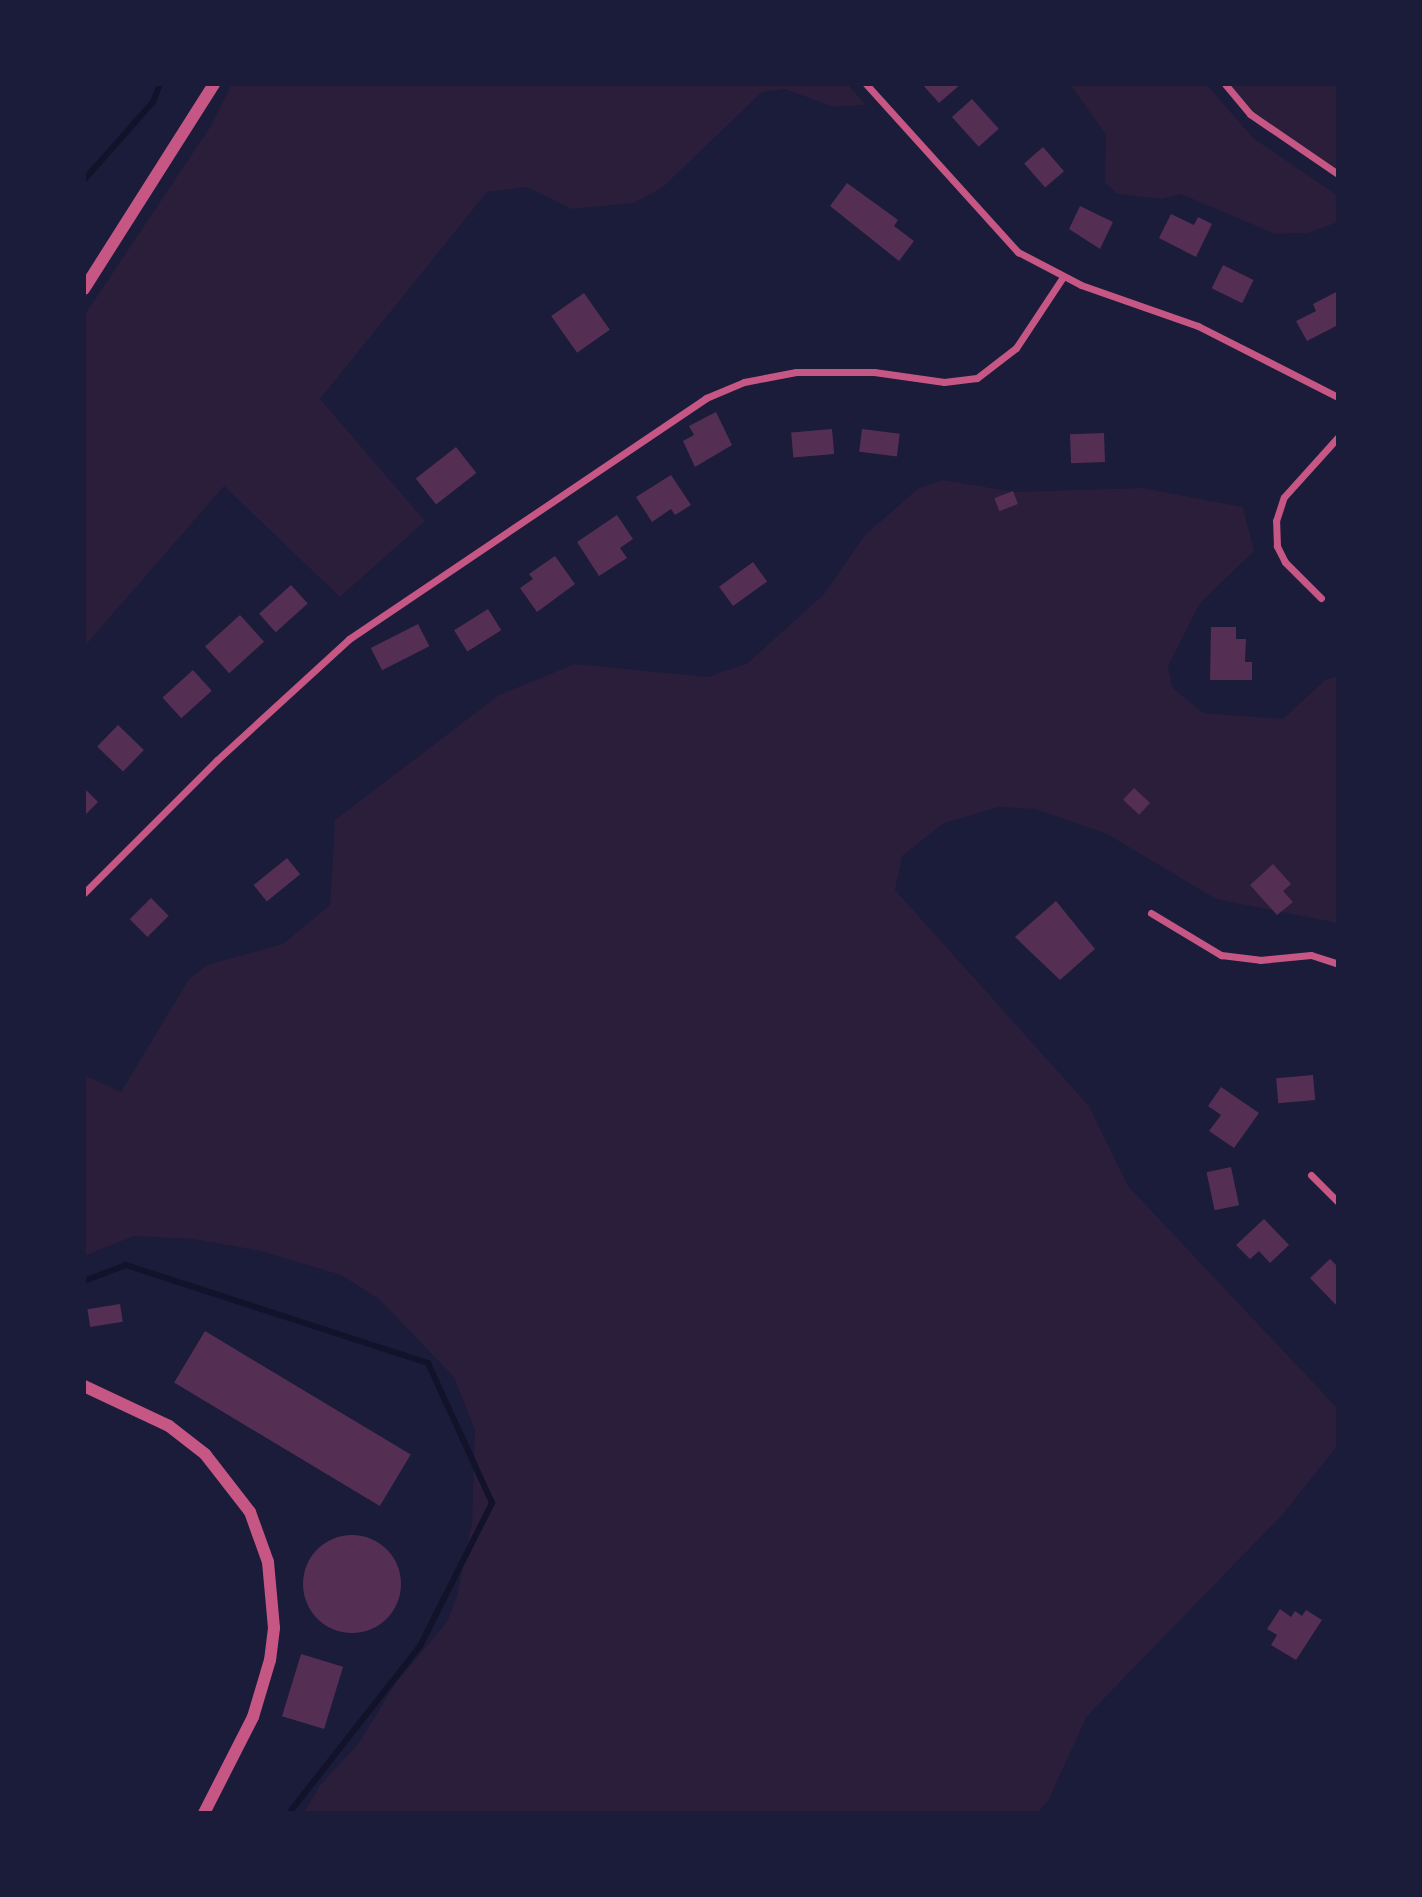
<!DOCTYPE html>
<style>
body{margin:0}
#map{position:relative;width:1422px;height:1897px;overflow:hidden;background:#1b1b3a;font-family:"Archivo Narrow",sans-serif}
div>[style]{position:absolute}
.green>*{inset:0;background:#2a1e3b}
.stream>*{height:6px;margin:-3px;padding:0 3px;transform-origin:3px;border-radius:3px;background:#12122b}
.building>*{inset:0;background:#542f53;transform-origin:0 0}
.round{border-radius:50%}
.minor>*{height:7px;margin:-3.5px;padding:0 3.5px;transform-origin:3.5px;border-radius:3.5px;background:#c65784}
.tertiary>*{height:12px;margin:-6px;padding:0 6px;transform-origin:6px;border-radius:6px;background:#c65784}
span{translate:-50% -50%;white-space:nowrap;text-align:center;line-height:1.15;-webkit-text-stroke:7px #1b1b3a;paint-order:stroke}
.frame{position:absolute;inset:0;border:86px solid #1b1b3a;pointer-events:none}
</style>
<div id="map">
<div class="green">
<div style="clip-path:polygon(232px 84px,847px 84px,866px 105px,834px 107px,785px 89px,762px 92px,663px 187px,634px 203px,572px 209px,527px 187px,487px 192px,320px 399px,425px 521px,340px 597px,224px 486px,84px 647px,84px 316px,211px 126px)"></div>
<div style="clip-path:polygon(1070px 84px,1206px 84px,1253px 138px,1338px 196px,1338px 222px,1308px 233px,1275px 234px,1181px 194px,1162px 199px,1117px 194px,1105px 182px,1106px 135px)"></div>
<div style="clip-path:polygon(1225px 84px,1338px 84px,1338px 174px,1250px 114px)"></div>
<div style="clip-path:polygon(943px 480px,1015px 492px,1142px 488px,1243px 507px,1254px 551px,1200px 603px,1168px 666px,1172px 687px,1203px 713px,1283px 719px,1325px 680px,1338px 676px,1338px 923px,1216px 899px,1107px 834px,1036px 809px,998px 807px,944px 823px,902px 856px,895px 890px,1089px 1106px,1128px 1186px,1338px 1409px,1338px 1445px,1282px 1515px,1087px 1716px,1048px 1801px,1037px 1813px,304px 1813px,320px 1785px,359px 1743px,395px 1684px,447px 1622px,457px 1596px,472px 1523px,475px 1430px,454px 1377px,379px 1299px,341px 1275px,261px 1251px,193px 1239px,134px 1236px,84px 1256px,84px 1075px,121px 1092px,189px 979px,207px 965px,283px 944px,330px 905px,335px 820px,499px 695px,575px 664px,708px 677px,748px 663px,824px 594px,865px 535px,919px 488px)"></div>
</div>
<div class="stream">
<div style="left:84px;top:180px;width:104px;rotate:-48.5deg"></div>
<div style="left:153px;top:102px;width:19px;rotate:-69deg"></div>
<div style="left:84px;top:1281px;width:45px;rotate:-20.9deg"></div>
<div style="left:126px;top:1265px;width:318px;rotate:18deg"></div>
<div style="left:428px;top:1363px;width:154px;rotate:65.4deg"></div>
<div style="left:492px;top:1503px;width:160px;rotate:116.7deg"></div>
<div style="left:420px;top:1646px;width:212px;rotate:128.1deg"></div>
</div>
<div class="building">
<div style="clip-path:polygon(922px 84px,961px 84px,939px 103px)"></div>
<div style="left:972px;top:99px;width:40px;height:27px;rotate:48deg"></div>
<div style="left:1043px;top:147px;width:32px;height:25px;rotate:49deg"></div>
<div style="clip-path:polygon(847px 183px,898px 220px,894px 226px,914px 241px,899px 261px,830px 206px)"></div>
<div style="clip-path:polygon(1080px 206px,1113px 222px,1100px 249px,1069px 229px)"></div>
<div style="clip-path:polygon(1171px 214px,1194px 225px,1198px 217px,1212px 224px,1196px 257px,1159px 238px)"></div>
<div style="left:1223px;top:265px;width:34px;height:26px;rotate:26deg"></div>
<div style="clip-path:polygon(1338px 291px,1338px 325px,1307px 341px,1296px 321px,1316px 311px,1313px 304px)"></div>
<div style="left:584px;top:293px;width:45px;height:40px;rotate:55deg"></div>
<div style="clip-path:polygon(716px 412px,732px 445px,695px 467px,683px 441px,694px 435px,689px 426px)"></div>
<div style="left:832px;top:429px;width:25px;height:41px;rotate:85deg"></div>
<div style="left:862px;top:429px;width:38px;height:23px;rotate:7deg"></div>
<div style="left:1104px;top:433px;width:29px;height:34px;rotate:88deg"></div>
<div style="left:456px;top:447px;width:33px;height:51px;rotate:52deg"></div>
<div style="clip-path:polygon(671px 475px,691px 505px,675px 515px,671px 509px,652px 522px,636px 497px)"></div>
<div style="left:1013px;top:491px;width:14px;height:20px;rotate:69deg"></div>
<div style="clip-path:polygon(617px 515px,633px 539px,620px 548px,627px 558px,599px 576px,577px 542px)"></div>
<div style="clip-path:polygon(555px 556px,575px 584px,537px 612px,520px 588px,533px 579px,529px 574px)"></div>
<div style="left:753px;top:562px;width:24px;height:42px;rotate:54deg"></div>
<div style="left:291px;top:585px;width:25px;height:43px;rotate:48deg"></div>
<div style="left:488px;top:609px;width:25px;height:40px;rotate:58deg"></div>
<div style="left:240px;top:615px;width:36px;height:47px;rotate:48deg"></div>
<div style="left:418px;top:624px;width:25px;height:53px;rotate:63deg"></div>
<div style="clip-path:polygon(1211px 627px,1236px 627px,1236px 639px,1246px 639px,1245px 662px,1252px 662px,1252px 680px,1210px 680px)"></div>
<div style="left:193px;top:670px;width:28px;height:41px;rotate:48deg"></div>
<div style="left:118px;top:725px;width:36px;height:30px;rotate:44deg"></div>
<div style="clip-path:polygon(84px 788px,98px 802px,84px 816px)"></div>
<div style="left:1134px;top:788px;width:22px;height:16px;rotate:43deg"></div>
<div style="left:287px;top:858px;width:21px;height:43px;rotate:51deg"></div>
<div style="clip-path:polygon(1273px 864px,1291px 884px,1283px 891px,1293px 902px,1277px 915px,1250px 885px)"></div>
<div style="left:151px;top:898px;width:25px;height:30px;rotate:45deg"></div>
<div style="clip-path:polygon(1056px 901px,1095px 949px,1060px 980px,1015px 937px)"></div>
<div style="left:1313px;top:1075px;width:25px;height:37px;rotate:85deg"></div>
<div style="clip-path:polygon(1221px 1087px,1259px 1113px,1234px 1148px,1209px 1131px,1221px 1115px,1208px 1106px)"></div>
<div style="left:1231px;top:1167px;width:39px;height:25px;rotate:78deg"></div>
<div style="clip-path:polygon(1264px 1219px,1289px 1245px,1270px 1263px,1259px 1251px,1250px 1259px,1236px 1245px)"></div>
<div style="clip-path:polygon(1330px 1259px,1338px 1267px,1338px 1307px,1310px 1278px)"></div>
<div style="left:120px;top:1304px;width:18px;height:33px;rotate:81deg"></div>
<div style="left:205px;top:1331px;width:240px;height:60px;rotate:31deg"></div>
<div class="round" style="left:303px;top:1535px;width:98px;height:98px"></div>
<div style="clip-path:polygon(1280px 1609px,1291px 1617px,1295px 1611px,1302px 1616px,1306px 1610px,1322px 1620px,1296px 1660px,1271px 1645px,1277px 1635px,1267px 1629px)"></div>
<div style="left:301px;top:1654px;width:44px;height:65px;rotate:17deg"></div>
</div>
<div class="minor">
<div style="left:866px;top:84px;width:227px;rotate:47.9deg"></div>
<div style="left:1018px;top:252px;width:71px;rotate:27.6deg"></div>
<div style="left:1081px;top:285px;width:124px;rotate:19.3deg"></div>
<div style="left:1198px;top:326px;width:157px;rotate:26.9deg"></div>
<div style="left:1225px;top:84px;width:39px;rotate:50deg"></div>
<div style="left:1250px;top:114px;width:107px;rotate:34.3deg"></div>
<div style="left:1321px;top:598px;width:51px;rotate:-135deg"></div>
<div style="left:1285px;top:562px;width:18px;rotate:-117deg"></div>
<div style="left:1277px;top:546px;width:25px;rotate:-92deg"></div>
<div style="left:1276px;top:521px;width:25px;rotate:-72deg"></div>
<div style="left:1284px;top:497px;width:81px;rotate:-48deg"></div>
<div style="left:84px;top:893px;width:188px;rotate:-45deg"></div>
<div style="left:217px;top:760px;width:179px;rotate:-42.5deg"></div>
<div style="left:349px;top:639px;width:431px;rotate:-34deg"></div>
<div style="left:706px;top:398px;width:41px;rotate:-22.8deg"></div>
<div style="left:744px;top:382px;width:53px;rotate:-10.9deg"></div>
<div style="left:796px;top:372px;width:78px"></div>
<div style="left:874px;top:372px;width:71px;rotate:8.1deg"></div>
<div style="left:944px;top:382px;width:33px;rotate:-7deg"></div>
<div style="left:977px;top:378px;width:49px;rotate:-37.6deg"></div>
<div style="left:1016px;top:348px;width:85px;rotate:-56.5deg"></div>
<div style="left:1151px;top:913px;width:82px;rotate:31deg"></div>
<div style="left:1221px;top:955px;width:39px;rotate:7deg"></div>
<div style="left:1260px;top:960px;width:51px;rotate:-5.6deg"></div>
<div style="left:1311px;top:955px;width:28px;rotate:18deg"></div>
<div style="left:1311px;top:1175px;width:38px;rotate:45deg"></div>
</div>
<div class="tertiary">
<div style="left:84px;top:289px;width:243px;rotate:-57.6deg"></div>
<div style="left:84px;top:1386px;width:94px;rotate:25.2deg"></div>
<div style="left:169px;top:1426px;width:46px;rotate:37.9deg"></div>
<div style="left:205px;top:1454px;width:73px;rotate:52.2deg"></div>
<div style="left:250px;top:1512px;width:53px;rotate:70.2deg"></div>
<div style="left:268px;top:1562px;width:66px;rotate:84.8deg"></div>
<div style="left:274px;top:1628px;width:32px;rotate:97deg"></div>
<div style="left:270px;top:1660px;width:59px;rotate:106.6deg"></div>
<div style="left:253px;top:1717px;width:108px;rotate:117deg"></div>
</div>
<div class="frame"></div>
</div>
